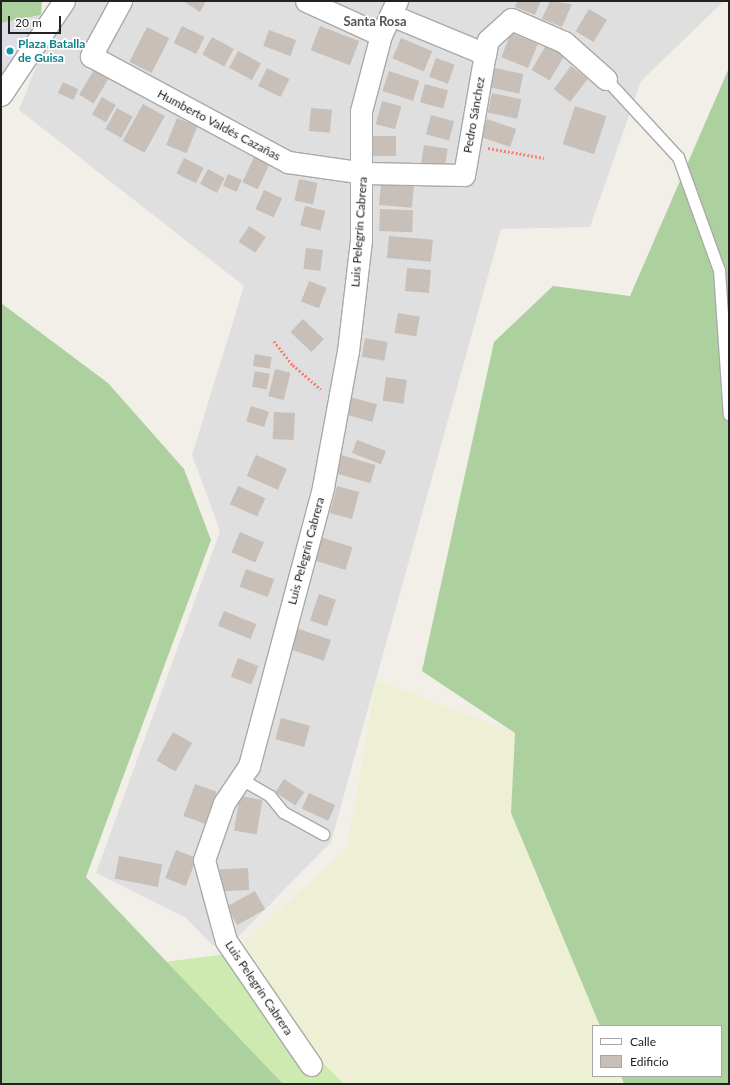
<!DOCTYPE html>
<meta charset="utf-8">
<style>
body{margin:0}
#map{position:relative;width:730px;height:1085px;overflow:hidden;background:#f2efe9;font-family:Lato,sans-serif}
div>[style]{position:absolute}
.residential>*{inset:0;background:#e0dfdf}
.farmland>*{inset:0;background:#eef0d5}
.grass>*{inset:0;background:#cdebb0}
.forest>*{inset:0;background:#add19e}
.plaza>*{inset:0;background:#dddde8}
.building>*{inset:0;background:#c7bfb8;transform-origin:0 0}
.path>*{height:2.5px;margin-top:-1.25px;transform-origin:0;background:repeating-linear-gradient(90deg,#fa8072 0 2px,transparent 0 4px)}
.roads{filter:drop-shadow(1px 0 #a9a9a9) drop-shadow(-1px 0 #a9a9a9) drop-shadow(0 1px #a9a9a9) drop-shadow(0 -1px #a9a9a9)}
.service>*{height:11px;margin:-5.5px;padding:0 5.5px;transform-origin:5.5px;border-radius:5.5px;background:#fff}
.minor>*{height:21px;margin:-10.5px;padding:0 10.5px;transform-origin:10.5px;border-radius:10.5px;background:#fff}
.dots>*{width:11px;height:11px;translate:-50% -50%;box-sizing:border-box;border:2px solid #fff;border-radius:50%}
span{translate:-50% -50%;white-space:nowrap;text-align:center;line-height:1.15;-webkit-text-stroke:3.5px #fff;paint-order:stroke}
.culture-label{font-size:12px;color:#0d838f;font-weight:700}
.left{translate:0 -50%;text-align:left}
.street-label{font-size:12px;color:#222}
.neighbourhood-label{font-size:13px;color:#555;font-weight:700}
.frame{position:absolute;inset:0;border:2px solid #222;pointer-events:none}
.legend{position:absolute;left:592px;top:1025px;width:130px;height:52px;box-sizing:border-box;background:#fff;border:1px solid #a7a7a7;margin:0;padding:5px 7px;list-style:none;font-size:12px;color:#222}
.legend li{display:flex;align-items:center;gap:8px;height:20px}
.legend b{width:20px;border:1px solid #a7a7a7}
.scale{position:absolute;left:8px;top:16px;width:53px;height:18px;box-sizing:border-box;border:2px solid #222;border-top:0;padding-left:5px;font-size:12px;line-height:14px;white-space:nowrap;color:#222;-webkit-text-stroke:3px #fff;paint-order:stroke}
</style>
<div id="map">
<div class="residential">
<div style="clip-path:polygon(73px 1px,724px 1px,641px 81px,590px 227px,501px 229px,331px 842px,236px 939px,213px 946px,186px 918px,96px 873px,220px 531px,192px 455px,244px 286px,19px 110px,47px 39px)"></div>
</div>
<div class="farmland">
<div style="clip-path:polygon(376px 680px,515px 733px,511px 813px,600px 1026px,593px 1026px,593px 1076px,621px 1076px,624px 1084px,344px 1084px,287px 1027px,244px 942px,347px 848px)"></div>
</div>
<div class="grass">
<div style="clip-path:polygon(227px 954px,287px 1027px,344px 1084px,1px 1084px,15px 981px)"></div>
</div>
<div class="forest">
<div style="clip-path:polygon(1px 1px,42px 1px,41px 15px,1px 23px)"></div>
<div style="clip-path:polygon(729px 68px,729px 1084px,624px 1084px,621px 1076px,721px 1076px,721px 1026px,600px 1026px,511px 813px,515px 733px,422px 671px,494px 342px,553px 286px,630px 296px)"></div>
<div style="clip-path:polygon(1px 303px,108px 383px,184px 469px,211px 540px,86px 877px,283px 1084px,1px 1084px)"></div>
</div>
<div class="plaza">
<div style="clip-path:polygon(41px 15px,1px 79px,1px 23px)"></div>
</div>
<div class="building">
<div style="clip-path:polygon(183px 1px,206px 1px,200px 12px)"></div>
<div style="clip-path:polygon(517px 1px,541px 1px,535px 15px,515px 7px)"></div>
<div style="clip-path:polygon(550px 1px,572px 4px,562px 27px,542px 19px)"></div>
<div style="left:589px;top:9px;width:21px;height:26px;rotate:31deg"></div>
<div style="left:182px;top:26px;width:25px;height:19px;rotate:26deg"></div>
<div style="left:320px;top:26px;width:42px;height:26px;rotate:21deg"></div>
<div style="left:147px;top:27px;width:25px;height:39px;rotate:27deg"></div>
<div style="left:269px;top:30px;width:29px;height:17px;rotate:20deg"></div>
<div style="left:511px;top:33px;width:29px;height:26px;rotate:22deg"></div>
<div style="left:212px;top:37px;width:25px;height:20px;rotate:29deg"></div>
<div style="left:401px;top:38px;width:34px;height:22px;rotate:23deg"></div>
<div style="left:547px;top:44px;width:21px;height:30px;rotate:31deg"></div>
<div style="left:238px;top:51px;width:26px;height:19px;rotate:28deg"></div>
<div style="left:436px;top:58px;width:20px;height:20px;rotate:20deg"></div>
<div style="left:571px;top:66px;width:21px;height:29px;rotate:37deg"></div>
<div style="left:267px;top:68px;width:25px;height:20px;rotate:26deg"></div>
<div style="left:495px;top:68px;width:29px;height:20px;rotate:12deg"></div>
<div style="left:94px;top:70px;width:17px;height:29px;rotate:31deg"></div>
<div style="left:389px;top:71px;width:32px;height:21px;rotate:18deg"></div>
<div style="left:63px;top:82px;width:17px;height:12px;rotate:25deg"></div>
<div style="left:425px;top:84px;width:24px;height:19px;rotate:15deg"></div>
<div style="left:492px;top:93px;width:30px;height:20px;rotate:12deg"></div>
<div style="left:102px;top:97px;width:16px;height:20px;rotate:30deg"></div>
<div style="left:382px;top:101px;width:20px;height:24px;rotate:15deg"></div>
<div style="left:143px;top:104px;width:25px;height:42px;rotate:29deg"></div>
<div style="left:575px;top:106px;width:33px;height:40px;rotate:18deg"></div>
<div style="left:117px;top:108px;width:18px;height:24px;rotate:29deg"></div>
<div style="left:311px;top:108px;width:21px;height:23px;rotate:5deg"></div>
<div style="left:431px;top:115px;width:24px;height:20px;rotate:15deg"></div>
<div style="left:177px;top:118px;width:22px;height:29px;rotate:22deg"></div>
<div style="left:487px;top:119px;width:31px;height:19px;rotate:19deg"></div>
<div style="left:372px;top:136px;width:24px;height:20px"></div>
<div style="left:424px;top:145px;width:24px;height:19px;rotate:9deg"></div>
<div style="left:255px;top:155px;width:17px;height:30px;rotate:25deg"></div>
<div style="left:184px;top:158px;width:22px;height:17px;rotate:27deg"></div>
<div style="left:208px;top:169px;width:19px;height:17px;rotate:28deg"></div>
<div style="left:228px;top:174px;width:15px;height:13px;rotate:23deg"></div>
<div style="left:299px;top:179px;width:19px;height:22px;rotate:12deg"></div>
<div style="left:381px;top:183px;width:33px;height:22px;rotate:5deg"></div>
<div style="left:264px;top:190px;width:20px;height:21px;rotate:24deg"></div>
<div style="left:305px;top:206px;width:21px;height:20px;rotate:14deg"></div>
<div style="left:380px;top:209px;width:33px;height:22px;rotate:2deg"></div>
<div style="left:249px;top:226px;width:20px;height:19px;rotate:33deg"></div>
<div style="left:389px;top:236px;width:44px;height:22px;rotate:5deg"></div>
<div style="left:306px;top:248px;width:17px;height:21px;rotate:7deg"></div>
<div style="left:407px;top:268px;width:24px;height:23px;rotate:5deg"></div>
<div style="left:309px;top:281px;width:19px;height:22px;rotate:21deg"></div>
<div style="left:398px;top:313px;width:22px;height:20px;rotate:10deg"></div>
<div style="left:303px;top:319px;width:29px;height:18px;rotate:44deg"></div>
<div style="left:365px;top:338px;width:23px;height:19px;rotate:10deg"></div>
<div style="left:255px;top:354px;width:17px;height:12px;rotate:10deg"></div>
<div style="left:275px;top:369px;width:16px;height:28px;rotate:14deg"></div>
<div style="left:255px;top:371px;width:15px;height:16px;rotate:11deg"></div>
<div style="left:386px;top:377px;width:21px;height:24px;rotate:8deg"></div>
<div style="left:350px;top:397px;width:28px;height:18px;rotate:15deg"></div>
<div style="left:251px;top:406px;width:19px;height:16px;rotate:18deg"></div>
<div style="left:274px;top:412px;width:21px;height:27px;rotate:3deg"></div>
<div style="left:357px;top:440px;width:31px;height:14px;rotate:21deg"></div>
<div style="left:256px;top:455px;width:34px;height:23px;rotate:24deg"></div>
<div style="left:341px;top:455px;width:36px;height:19px;rotate:16deg"></div>
<div style="left:238px;top:486px;width:30px;height:20px;rotate:24deg"></div>
<div style="left:337px;top:486px;width:23px;height:28px;rotate:15deg"></div>
<div style="left:240px;top:532px;width:26px;height:22px;rotate:23deg"></div>
<div style="left:320px;top:537px;width:34px;height:24px;rotate:17deg"></div>
<div style="left:246px;top:569px;width:30px;height:19px;rotate:20deg"></div>
<div style="left:319px;top:594px;width:18px;height:28px;rotate:19deg"></div>
<div style="left:224px;top:611px;width:35px;height:16px;rotate:22deg"></div>
<div style="left:296px;top:628px;width:37px;height:22px;rotate:19deg"></div>
<div style="left:238px;top:658px;width:22px;height:20px;rotate:21deg"></div>
<div style="left:281px;top:718px;width:30px;height:22px;rotate:15deg"></div>
<div style="left:173px;top:732px;width:22px;height:33px;rotate:30deg"></div>
<div style="left:284px;top:779px;width:24px;height:16px;rotate:33deg"></div>
<div style="left:195px;top:784px;width:23px;height:34px;rotate:20deg"></div>
<div style="left:309px;top:793px;width:29px;height:17px;rotate:25deg"></div>
<div style="left:240px;top:796px;width:23px;height:35px;rotate:10deg"></div>
<div style="left:176px;top:850px;width:22px;height:30px;rotate:21deg"></div>
<div style="left:119px;top:856px;width:44px;height:23px;rotate:11deg"></div>
<div style="left:248px;top:868px;width:22px;height:29px;rotate:87deg"></div>
<div style="left:255px;top:891px;width:21px;height:32px;rotate:61deg"></div>
</div>
<div class="path">
<div style="left:488px;top:148px;width:57px;rotate:10.1deg"></div>
<div style="left:274px;top:341px;width:31px;rotate:52deg"></div>
<div style="left:293px;top:365px;width:37px;rotate:41deg"></div>
</div>
<div class="roads">
<div class="service">
<div style="left:606px;top:79px;width:106px;rotate:47.3deg"></div>
<div style="left:678px;top:157px;width:120px;rotate:70.1deg"></div>
<div style="left:719px;top:270px;width:145px;rotate:86.1deg"></div>
<div style="left:241px;top:779px;width:34px;rotate:30deg"></div>
<div style="left:270px;top:796px;width:21px;rotate:51deg"></div>
<div style="left:283px;top:812px;width:46px;rotate:28.8deg"></div>
</div>
<div class="minor">
<div style="left:121px;top:1px;width:63px;rotate:118.6deg"></div>
<div style="left:91px;top:56px;width:224px;rotate:28.3deg"></div>
<div style="left:288px;top:162px;width:77px;rotate:8.2deg"></div>
<div style="left:364px;top:173px;width:100px;rotate:1.1deg"></div>
<div style="left:464px;top:175px;width:123px;rotate:-80.2deg"></div>
<div style="left:306px;top:1px;width:82px;rotate:24.4deg"></div>
<div style="left:391px;top:15px;width:102px;rotate:22.5deg"></div>
<div style="left:485px;top:54px;width:14px;rotate:-78deg"></div>
<div style="left:488px;top:40px;width:31px;rotate:-42deg"></div>
<div style="left:511px;top:19px;width:58px;rotate:23.5deg"></div>
<div style="left:564px;top:42px;width:56px;rotate:41.4deg"></div>
<div style="left:1px;top:95px;width:113px;rotate:-56.2deg"></div>
<div style="left:311px;top:1065px;width:150px;rotate:-124.4deg"></div>
<div style="left:226px;top:941px;width:84px;rotate:-105.2deg"></div>
<div style="left:204px;top:860px;width:60px;rotate:-70.7deg"></div>
<div style="left:224px;top:803px;width:45px;rotate:-56deg"></div>
<div style="left:249px;top:766px;width:289px;rotate:-75.1deg"></div>
<div style="left:323px;top:487px;width:138px;rotate:-79.6deg"></div>
<div style="left:348px;top:351px;width:111px;rotate:-83.3deg"></div>
<div style="left:361px;top:241px;width:130px;rotate:-90deg"></div>
<div style="left:361px;top:111px;width:79px;rotate:-75.3deg"></div>
<div style="left:381px;top:35px;width:38px;rotate:-65deg"></div>
</div>
</div>
<div class="dots">
<div style="left:10px;top:51px;background:#0f9aa8"></div>
</div>
<div class="culture-label">
<span class="left" style="left:18px;top:51px">Plaza Batalla<br>de Guisa</span>
</div>
<div class="street-label">
<span style="left:474px;top:115px;rotate:-80deg">Pedro Sánchez</span>
<span style="left:219px;top:125px;rotate:28deg">Humberto Valdés Cazañas</span>
<span style="left:359px;top:232px;rotate:-86deg">Luis Pelegrín Cabrera</span>
<span style="left:306px;top:551px;rotate:-75deg">Luis Pelegrín Cabrera</span>
<span style="left:259px;top:988px;rotate:56deg">Luis Pelegrín Cabrera</span>
</div>
<div class="neighbourhood-label">
<span style="left:375px;top:21px">Santa Rosa</span>
</div>
<div class="frame"></div>
<ul class="legend">
<li><b style="height:5px;background:#fff"></b>Calle</li>
<li><b style="height:11px;background:#c7bfb8"></b>Edificio</li>
</ul>
<div class="scale">20 m</div>
</div>
